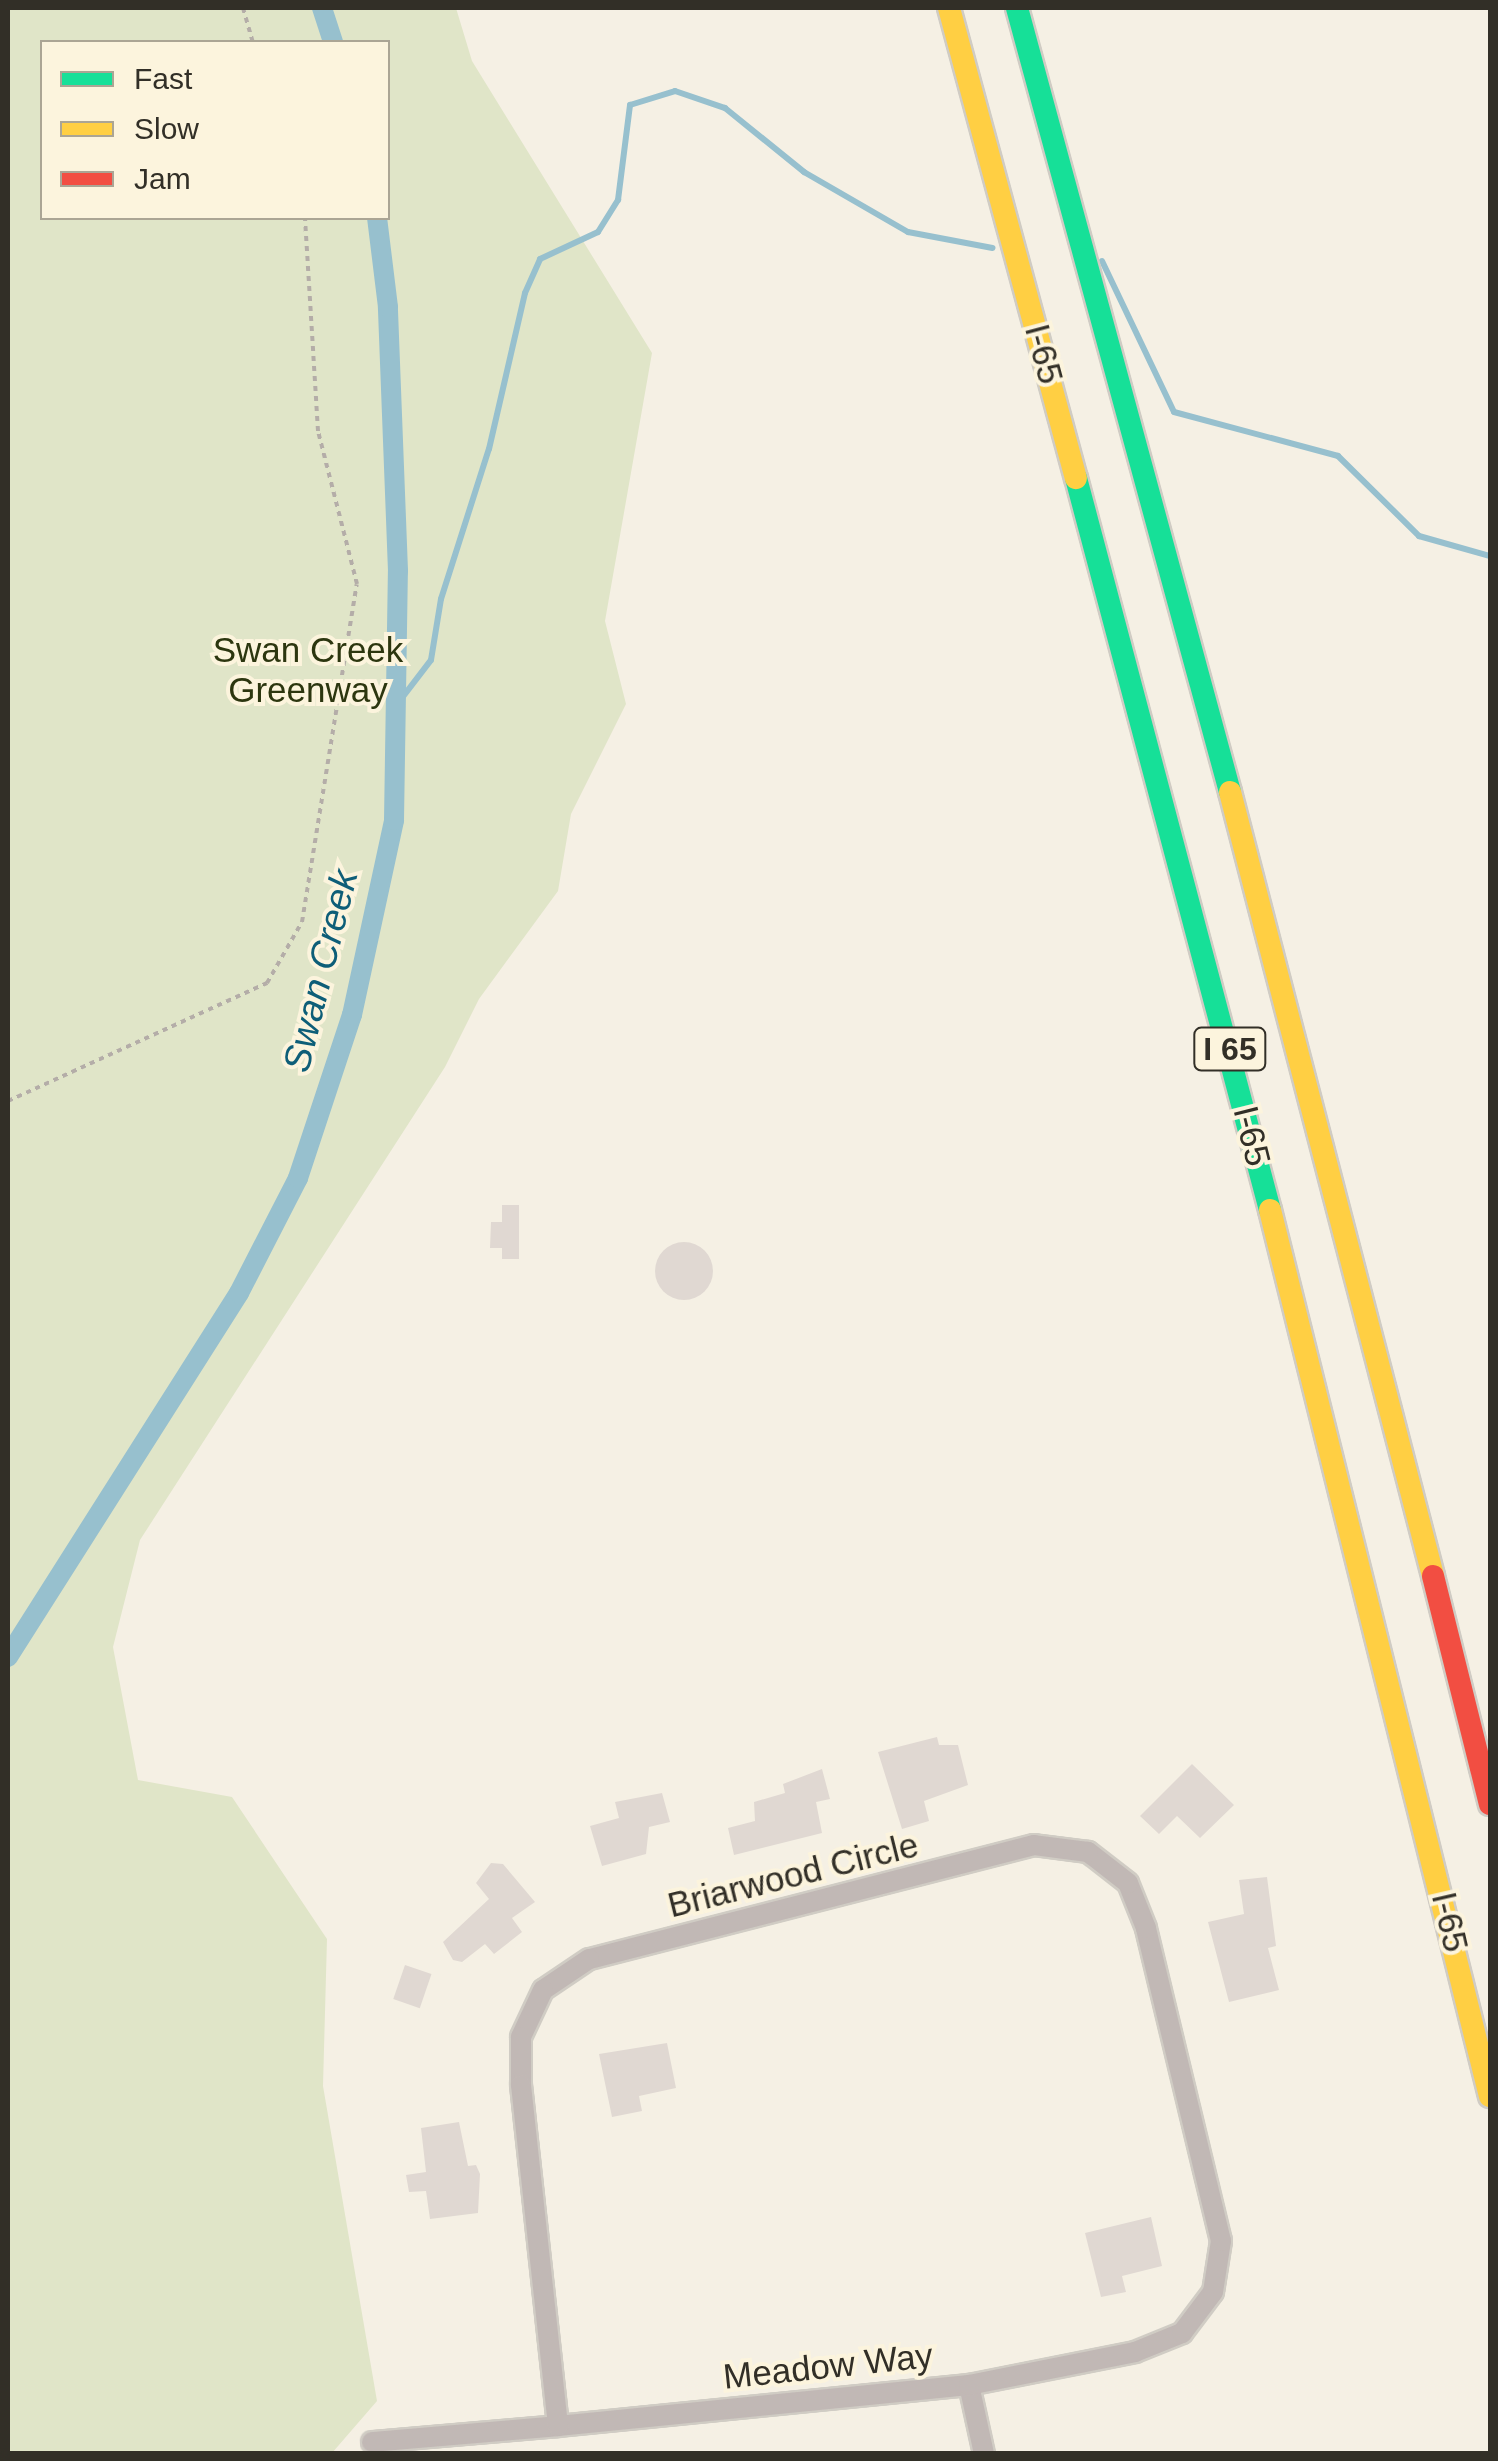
<!DOCTYPE html>
<style>
body{margin:0}
#map{position:relative;width:1498px;height:2461px;overflow:hidden;background:#f5f0e4;font-family:Arial,sans-serif}
div>[style]{position:absolute}
.green>*{inset:0;background:#e0e5c8}
.stream>*{height:6px;margin:-3px;padding:0 3px;transform-origin:3px;border-radius:3px;background:#97c0ce}
.canal>*{height:20px;margin:-10px;padding:0 10px;transform-origin:10px;border-radius:10px;background:#97c0ce}
.building>*{inset:0;background:#e0d8d2;transform-origin:0 0}
.round{border-radius:50%}
.path>*{height:4px;margin-top:-2px;transform-origin:0;background:repeating-linear-gradient(90deg,#b4ada8 0 5px,transparent 0 10px)}
.roads{filter:drop-shadow(2px 0 #d0ccc4) drop-shadow(-2px 0 #d0ccc4) drop-shadow(0 2px #d0ccc4) drop-shadow(0 -2px #d0ccc4)}
.street>*{height:20px;margin:-10px;padding:0 10px;transform-origin:10px;border-radius:10px;background:#c1b8b5}
.fast>*{height:22px;margin:-11px;padding:0 11px;transform-origin:11px;border-radius:11px;background:#16e098}
.slow>*{height:22px;margin:-11px;padding:0 11px;transform-origin:11px;border-radius:11px;background:#ffcf43}
.jam>*{height:22px;margin:-11px;padding:0 11px;transform-origin:11px;border-radius:11px;background:#f24e42}
span{translate:-50% -50%;white-space:nowrap;text-align:center;line-height:1.15;-webkit-text-stroke:8px #fcf4dd;paint-order:stroke}
.shield-label span{padding:2px 8px;background:#fcf4dd;border:2px solid;border-radius:8px;-webkit-text-stroke-width:0}
.shield-label{font-size:32px;color:#322f27;font-weight:700}
.street-label{font-size:35px;color:#322f27}
.park-label{font-size:35px;color:#2c360f}
.water-label{font-size:38px;color:#0e5e78;font-style:italic}
.frame{position:absolute;inset:0;border:10px solid #322f27;pointer-events:none}
.legend{position:absolute;left:40px;top:40px;width:350px;height:180px;box-sizing:border-box;background:#fcf4dd;border:2px solid #aba594;margin:0;padding:12px 18px;list-style:none;font-size:30px;color:#322f27}
.legend li{display:flex;align-items:center;gap:20px;height:50px}
.legend b{width:50px;border:2px solid #aba594}
</style>
<div id="map">
<div class="green">
<div style="clip-path:polygon(evenodd,8px 8px,456px 8px,472px 61px,652px 353px,605px 621px,626px 704px,571px 814px,558px 891px,479px 999px,445px 1067px,140px 1540px,113px 1647px,138px 1780px,232px 1797px,327px 1939px,323px 2086px,377px 2401px,332px 2453px,8px 2453px,8px 8px,42px 42px,388px 42px,388px 218px,42px 218px,42px 42px)"></div>
</div>
<div class="stream">
<div style="left:1102px;top:261px;width:167px;rotate:64.5deg"></div>
<div style="left:1174px;top:412px;width:170px;rotate:15deg"></div>
<div style="left:1338px;top:456px;width:114px;rotate:44.6deg"></div>
<div style="left:1419px;top:536px;width:74px;rotate:15.7deg"></div>
<div style="left:395px;top:707px;width:59px;rotate:-52.5deg"></div>
<div style="left:431px;top:660px;width:62px;rotate:-80.7deg"></div>
<div style="left:441px;top:599px;width:157px;rotate:-72.3deg"></div>
<div style="left:489px;top:449px;width:160px;rotate:-77deg"></div>
<div style="left:525px;top:293px;width:37px;rotate:-66deg"></div>
<div style="left:540px;top:259px;width:64px;rotate:-25deg"></div>
<div style="left:598px;top:232px;width:38px;rotate:-58deg"></div>
<div style="left:618px;top:200px;width:96px;rotate:-82.8deg"></div>
<div style="left:630px;top:105px;width:47px;rotate:-17.3deg"></div>
<div style="left:675px;top:91px;width:53px;rotate:18.8deg"></div>
<div style="left:725px;top:108px;width:102px;rotate:39deg"></div>
<div style="left:804px;top:172px;width:120px;rotate:30deg"></div>
<div style="left:908px;top:232px;width:86px;rotate:10.7deg"></div>
</div>
<div class="canal">
<div style="left:322px;top:8px;width:36px;rotate:72deg"></div>
<div style="left:8px;top:1657px;width:431px;rotate:-57.6deg"></div>
<div style="left:239px;top:1293px;width:129px;rotate:-62.8deg"></div>
<div style="left:298px;top:1178px;width:172px;rotate:-71.7deg"></div>
<div style="left:352px;top:1015px;width:199px;rotate:-77.8deg"></div>
<div style="left:394px;top:820px;width:249px;rotate:-89.1deg"></div>
<div style="left:398px;top:571px;width:264px;rotate:-92.2deg"></div>
<div style="left:388px;top:307px;width:90px;rotate:-97deg"></div>
</div>
<div class="building">
<div style="clip-path:polygon(502px 1205px,519px 1205px,519px 1259px,502px 1259px,502px 1248px,490px 1248px,491px 1222px,502px 1222px)"></div>
<div class="round" style="left:655px;top:1242px;width:58px;height:58px"></div>
<div style="clip-path:polygon(937px 1737px,939px 1745px,958px 1745px,968px 1785px,924px 1801px,929px 1821px,902px 1829px,878px 1752px)"></div>
<div style="clip-path:polygon(1192px 1764px,1234px 1805px,1200px 1838px,1177px 1816px,1159px 1834px,1140px 1816px)"></div>
<div style="clip-path:polygon(822px 1769px,830px 1799px,816px 1802px,822px 1833px,734px 1855px,728px 1828px,755px 1821px,754px 1802px,785px 1793px,783px 1784px)"></div>
<div style="clip-path:polygon(662px 1793px,670px 1822px,649px 1827px,646px 1854px,602px 1866px,590px 1826px,619px 1818px,615px 1802px)"></div>
<div style="clip-path:polygon(491px 1863px,503px 1864px,535px 1902px,512px 1918px,522px 1932px,494px 1954px,485px 1944px,462px 1962px,453px 1960px,443px 1942px,489px 1899px,476px 1883px)"></div>
<div style="clip-path:polygon(1267px 1877px,1276px 1946px,1268px 1948px,1279px 1990px,1229px 2002px,1208px 1922px,1244px 1914px,1239px 1880px)"></div>
<div style="left:405px;top:1965px;width:28px;height:36px;rotate:19deg"></div>
<div style="clip-path:polygon(667px 2043px,676px 2088px,639px 2096px,642px 2111px,612px 2117px,599px 2054px)"></div>
<div style="clip-path:polygon(459px 2122px,468px 2166px,476px 2165px,480px 2174px,478px 2213px,430px 2219px,426px 2191px,409px 2192px,406px 2175px,426px 2172px,421px 2128px)"></div>
<div style="clip-path:polygon(1151px 2217px,1162px 2266px,1122px 2276px,1126px 2292px,1101px 2297px,1085px 2233px)"></div>
</div>
<div class="path">
<div style="left:243px;top:8px;width:35px;rotate:74deg"></div>
<div style="left:8px;top:1101px;width:285px;rotate:-24.5deg"></div>
<div style="left:267px;top:983px;width:70px;rotate:-60.2deg"></div>
<div style="left:302px;top:922px;width:342px;rotate:-80.8deg"></div>
<div style="left:357px;top:584px;width:158px;rotate:-104.3deg"></div>
<div style="left:318px;top:431px;width:213px;rotate:-93.5deg"></div>
</div>
<div class="roads">
<div class="street">
<div style="left:969px;top:2385px;width:71px;rotate:77.7deg"></div>
<div style="left:372px;top:2442px;width:187px;rotate:-4.9deg"></div>
<div style="left:558px;top:2426px;width:413px;rotate:-5.7deg"></div>
<div style="left:969px;top:2385px;width:169px;rotate:-11.2deg"></div>
<div style="left:1135px;top:2352px;width:51px;rotate:-22deg"></div>
<div style="left:1182px;top:2333px;width:51px;rotate:-52.9deg"></div>
<div style="left:1213px;top:2292px;width:52px;rotate:-81.1deg"></div>
<div style="left:1221px;top:2241px;width:322px;rotate:-103.5deg"></div>
<div style="left:1146px;top:1928px;width:48px;rotate:-111.8deg"></div>
<div style="left:1128px;top:1883px;width:51px;rotate:-142.2deg"></div>
<div style="left:1088px;top:1852px;width:54px;rotate:-172.6deg"></div>
<div style="left:1034px;top:1845px;width:459px;rotate:165.6deg"></div>
<div style="left:589px;top:1959px;width:55px;rotate:146deg"></div>
<div style="left:543px;top:1990px;width:52px;rotate:115.1deg"></div>
<div style="left:521px;top:2037px;width:48px;rotate:90deg"></div>
<div style="left:521px;top:2085px;width:343px;rotate:83.8deg"></div>
</div>
<div class="fast">
<div style="left:1017px;top:8px;width:812px;rotate:74.8deg"></div>
<div style="left:1076px;top:478px;width:757px;rotate:75.16deg"></div>
</div>
<div class="slow">
<div style="left:949px;top:8px;width:487px;rotate:74.9deg"></div>
<div style="left:1230px;top:792px;width:810px;rotate:75.48deg"></div>
<div style="left:1270px;top:1210px;width:913px;rotate:76.06deg"></div>
</div>
<div class="jam">
<div style="left:1433px;top:1576px;width:235px;rotate:76deg"></div>
</div>
</div>
<div class="shield-label">
<span style="left:1230px;top:1049px">I 65</span>
</div>
<div class="street-label">
<span style="left:1044px;top:354px;rotate:75deg">I-65</span>
<span style="left:1252px;top:1136px;rotate:76deg">I-65</span>
<span style="left:793px;top:1875px;rotate:-14deg">Briarwood Circle</span>
<span style="left:1450px;top:1922px;rotate:77deg">I-65</span>
<span style="left:828px;top:2366px;rotate:-6deg">Meadow Way</span>
</div>
<div class="park-label">
<span style="left:308px;top:670px">Swan Creek<br>Greenway</span>
</div>
<div class="water-label">
<span style="left:321px;top:971px;rotate:-76deg">Swan Creek</span>
</div>
<div class="frame"></div>
<ul class="legend">
<li><b style="height:12px;background:#16e098"></b>Fast</li>
<li><b style="height:12px;background:#ffcf43"></b>Slow</li>
<li><b style="height:12px;background:#f24e42"></b>Jam</li>
</ul>
</div>
